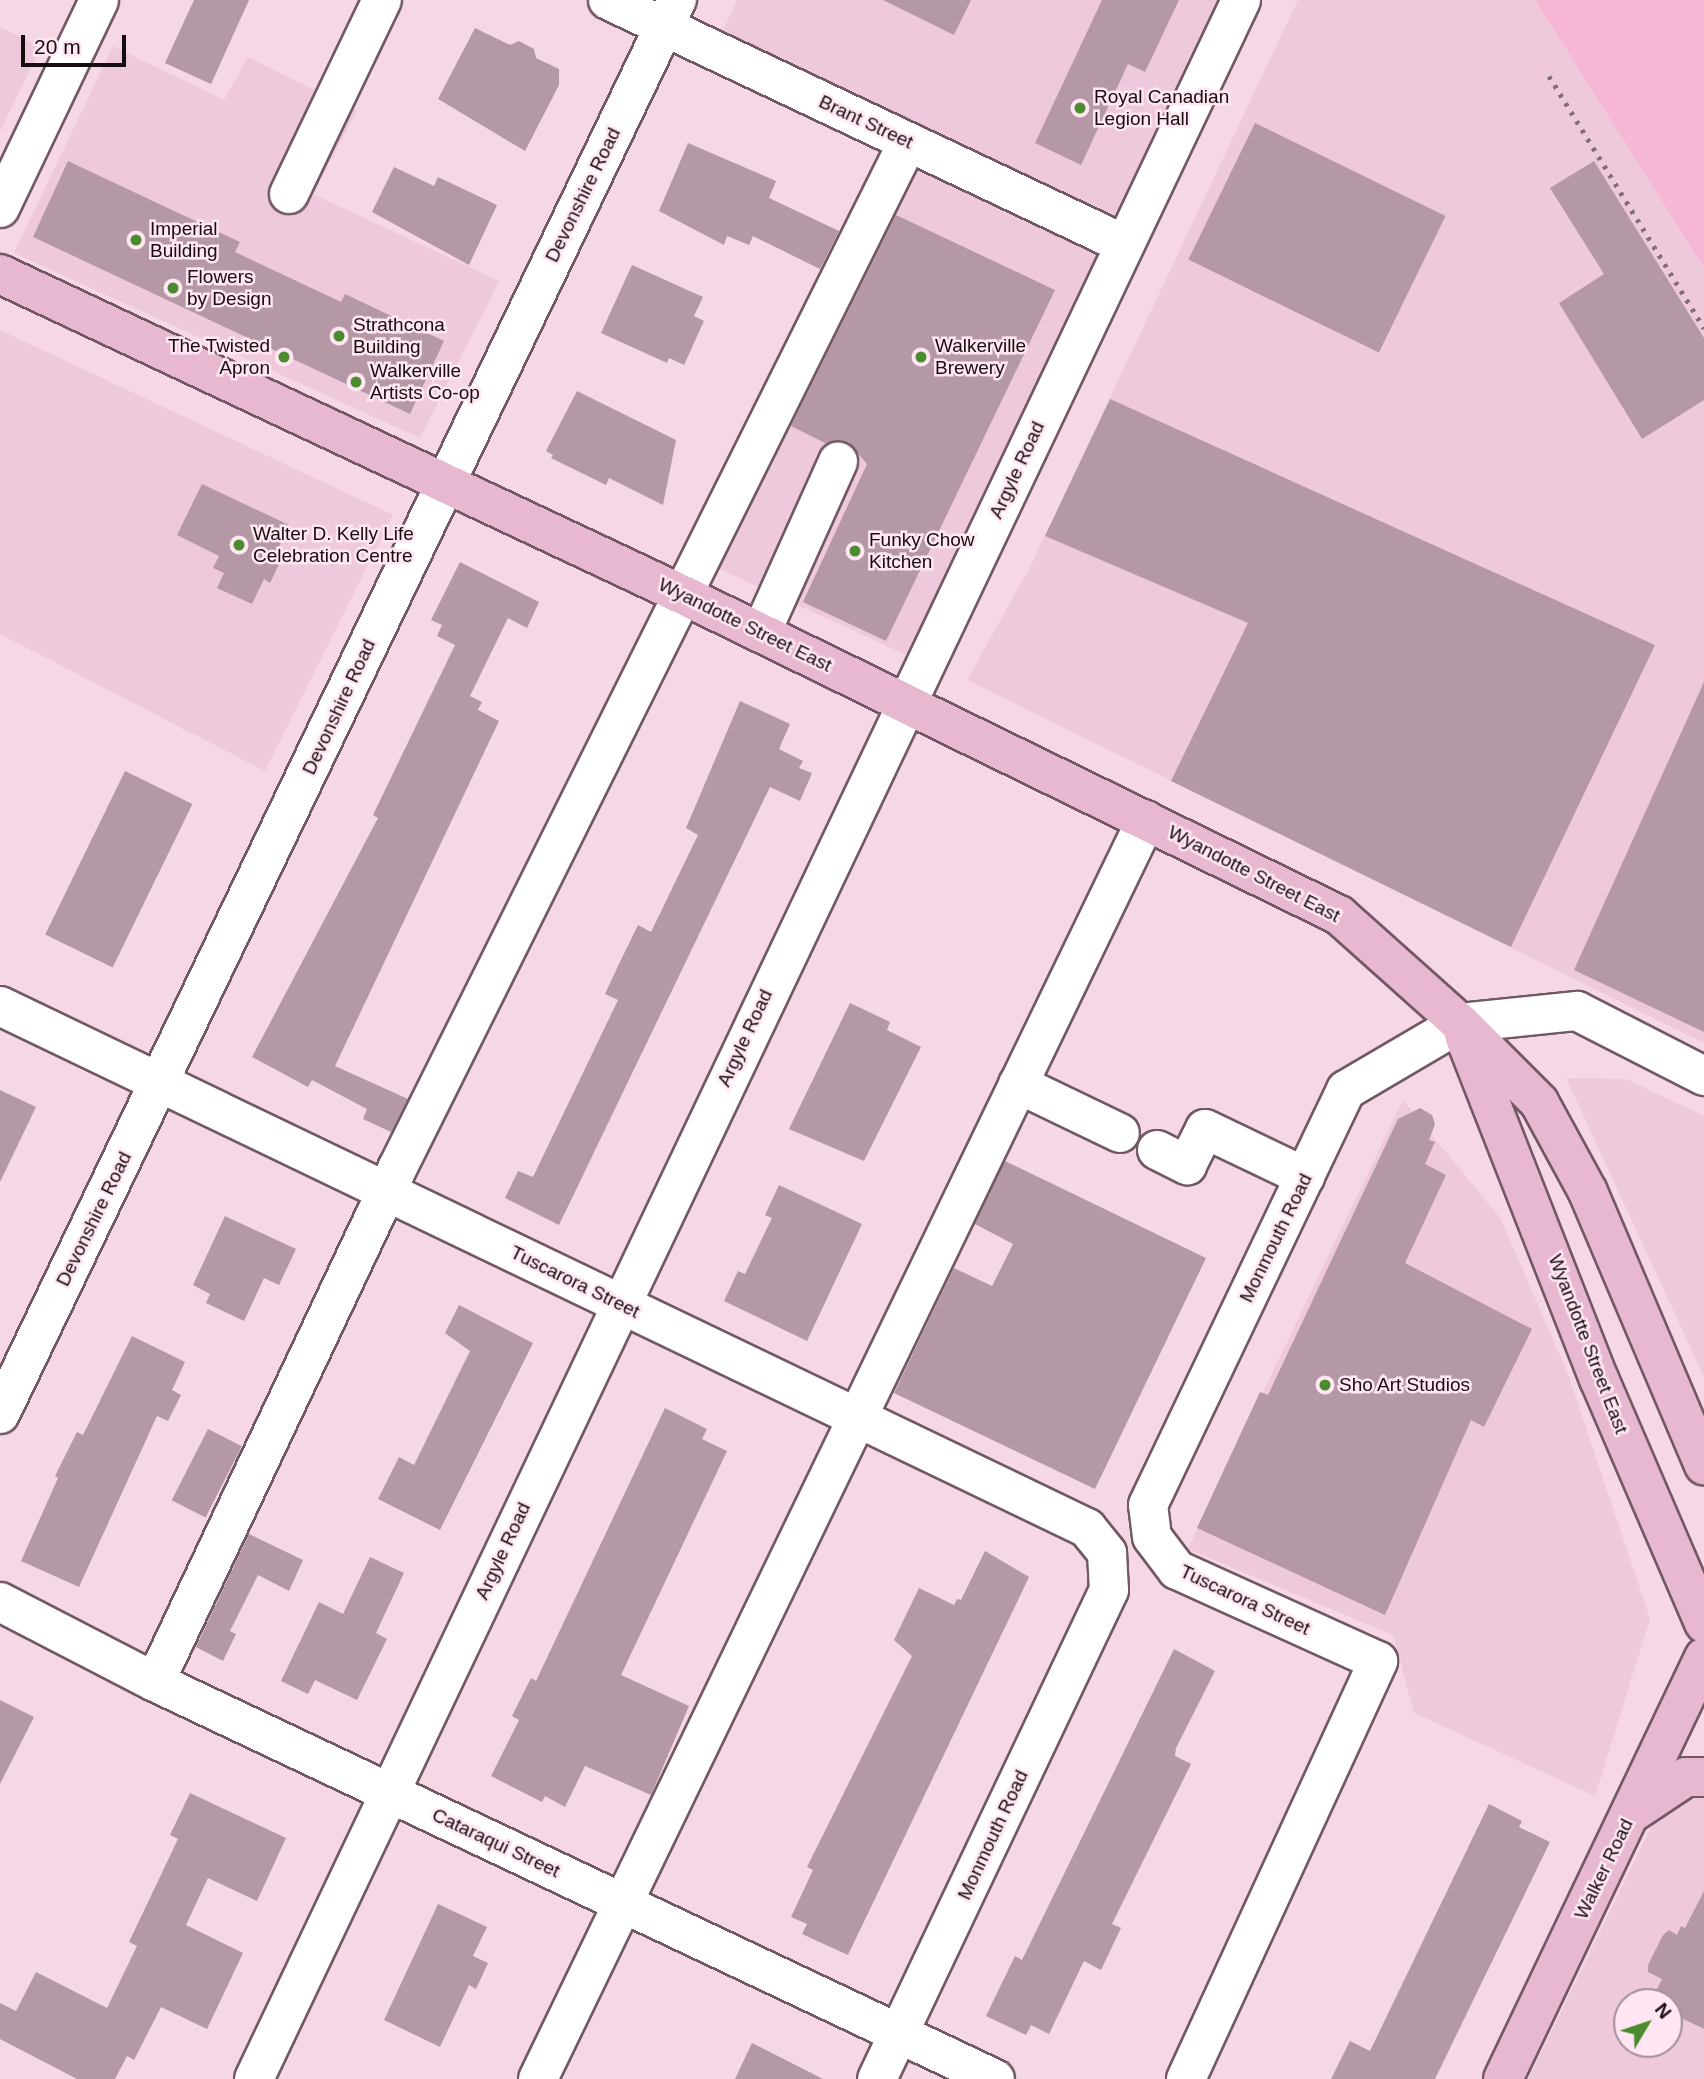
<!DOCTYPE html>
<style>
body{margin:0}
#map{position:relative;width:1704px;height:2079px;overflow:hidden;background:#f5d7e5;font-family:Arial,sans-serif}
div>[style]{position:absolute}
.built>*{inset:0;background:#eec9db}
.green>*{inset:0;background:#f6b6d5}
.building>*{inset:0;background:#b498a6;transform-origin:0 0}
.roads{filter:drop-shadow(2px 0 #715864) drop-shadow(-2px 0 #715864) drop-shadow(0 2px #715864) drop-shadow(0 -2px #715864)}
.minor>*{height:38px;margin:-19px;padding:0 19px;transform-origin:19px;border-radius:19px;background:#fff}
.major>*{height:38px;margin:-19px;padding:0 19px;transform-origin:19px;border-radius:19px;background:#e7b8d0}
.rail>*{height:5px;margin-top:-2.5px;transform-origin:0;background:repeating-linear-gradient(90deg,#826f77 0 3.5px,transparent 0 10.5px)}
.dots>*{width:19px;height:19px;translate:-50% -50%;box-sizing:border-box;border:4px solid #ffe6f2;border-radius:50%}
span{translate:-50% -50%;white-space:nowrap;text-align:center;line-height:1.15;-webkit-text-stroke:5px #ffe6f2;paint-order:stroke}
.poi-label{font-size:19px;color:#160d11}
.left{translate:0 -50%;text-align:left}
.right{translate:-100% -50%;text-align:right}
.street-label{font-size:19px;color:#160d11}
.north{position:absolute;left:1613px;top:1988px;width:70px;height:70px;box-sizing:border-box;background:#ffe6f2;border:2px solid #a28f98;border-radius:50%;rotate:51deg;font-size:19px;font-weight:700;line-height:28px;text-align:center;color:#160d11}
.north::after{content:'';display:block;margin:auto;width:24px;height:32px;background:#4a8c2f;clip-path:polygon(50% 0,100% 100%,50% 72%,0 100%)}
.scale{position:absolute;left:21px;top:35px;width:105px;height:32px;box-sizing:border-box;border:4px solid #160d11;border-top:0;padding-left:9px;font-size:21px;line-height:24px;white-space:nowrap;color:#160d11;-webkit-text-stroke:5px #ffe6f2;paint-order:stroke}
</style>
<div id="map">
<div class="built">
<div style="clip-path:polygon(737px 0,1241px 0,924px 663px,689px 555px,899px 129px,721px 35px)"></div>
<div style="clip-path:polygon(1298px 0,1535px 0,1704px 268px,1704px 1043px,967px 680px,1030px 567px)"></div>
<div style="clip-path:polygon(0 27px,41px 47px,0 131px)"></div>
<div style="clip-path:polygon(113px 46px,224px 100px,248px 57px,357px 111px,313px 194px,499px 281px,420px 438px,14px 253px)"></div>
<div style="clip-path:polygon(0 330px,393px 515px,265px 771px,0 634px)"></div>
<div style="clip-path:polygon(1566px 1078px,1626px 1079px,1704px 1116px,1704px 1377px)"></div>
<div style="clip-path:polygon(1403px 1100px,1501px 1219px,1569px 1377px,1650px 1619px,1595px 1796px,1414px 1713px,1393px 1635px,1188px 1549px)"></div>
<div style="clip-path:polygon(evenodd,1704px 1794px,1704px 2079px,1528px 2079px,1656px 1817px,1681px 1796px,1704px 1794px,1627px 2002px,1669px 2002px,1669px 2044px,1627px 2044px,1627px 2002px)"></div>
</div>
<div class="green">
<div style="clip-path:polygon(1535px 0,1704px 0,1704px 268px)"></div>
</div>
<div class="building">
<div style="clip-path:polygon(194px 0,249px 0,211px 84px,165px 63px)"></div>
<div style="clip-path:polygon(883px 0,971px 0,954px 35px)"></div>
<div style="clip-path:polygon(1102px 0,1179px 0,1145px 72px,1128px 64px,1081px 165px,1035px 143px)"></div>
<div style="clip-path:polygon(475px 28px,510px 45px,519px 41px,534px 49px,536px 58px,559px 69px,559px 85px,525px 151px,438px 99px)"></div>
<div style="left:1255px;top:123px;width:212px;height:152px;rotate:26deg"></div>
<div style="clip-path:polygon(688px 143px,776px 181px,769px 198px,839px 231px,820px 269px,753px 236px,749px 245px,727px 236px,724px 245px,659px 211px)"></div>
<div style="clip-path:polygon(68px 161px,240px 242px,235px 252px,341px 302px,345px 294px,444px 341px,410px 414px,33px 237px)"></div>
<div style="clip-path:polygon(1594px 161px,1704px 338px,1704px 400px,1642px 439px,1559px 303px,1604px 274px,1550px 188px)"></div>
<div style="clip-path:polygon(394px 167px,434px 186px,438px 177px,497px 205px,469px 265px,372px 212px)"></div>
<div style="clip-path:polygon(896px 215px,1055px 290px,886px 641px,803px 602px,867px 464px,848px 442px,827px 444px,791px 426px)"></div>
<div style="clip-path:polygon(632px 265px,703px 297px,694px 316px,704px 321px,684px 365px,669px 358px,667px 363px,601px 333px)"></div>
<div style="clip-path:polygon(577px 391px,676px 440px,663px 505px,609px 478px,606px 485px,551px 458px,553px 455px,546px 451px)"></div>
<div style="clip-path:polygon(1110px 399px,1655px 645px,1511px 947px,1171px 781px,1248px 623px,1045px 536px)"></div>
<div style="clip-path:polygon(202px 484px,289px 525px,275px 555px,282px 558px,270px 583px,264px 579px,252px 604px,217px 588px,224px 573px,213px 568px,219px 556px,177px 535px)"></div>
<div style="clip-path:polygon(460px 562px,539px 602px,527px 628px,508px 618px,470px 696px,482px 702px,478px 710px,499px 721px,335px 1066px,408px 1099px,391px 1132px,363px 1119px,367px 1109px,312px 1080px,308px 1087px,252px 1057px,378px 818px,373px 815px,455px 645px,437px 636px,442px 625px,431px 620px)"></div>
<div style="clip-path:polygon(1704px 682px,1704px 1032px,1574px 970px)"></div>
<div style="clip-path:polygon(740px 701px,790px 724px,779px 749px,803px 761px,799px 768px,812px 773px,800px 801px,770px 787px,559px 1225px,505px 1198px,518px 1171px,533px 1177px,618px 1000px,605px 994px,618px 966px,638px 925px,651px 932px,698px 835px,686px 828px)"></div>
<div style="left:125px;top:771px;width:75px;height:182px;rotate:26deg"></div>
<div style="clip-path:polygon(850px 1003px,890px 1022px,887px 1030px,921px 1047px,864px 1161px,789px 1129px)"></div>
<div style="clip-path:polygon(0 1090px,36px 1107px,0 1182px)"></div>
<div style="clip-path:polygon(1420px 1108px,1432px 1115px,1435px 1124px,1429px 1140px,1435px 1142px,1425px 1164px,1446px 1175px,1405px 1263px,1532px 1329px,1484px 1427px,1471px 1420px,1385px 1615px,1197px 1528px,1260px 1392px,1268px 1395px,1398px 1119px)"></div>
<div style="clip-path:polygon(1005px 1161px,1206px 1258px,1095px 1489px,894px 1393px,954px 1268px,992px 1286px,1013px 1244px,975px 1224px)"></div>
<div style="clip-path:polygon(779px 1185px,862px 1224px,807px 1341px,724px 1301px,738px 1271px,745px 1274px,772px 1218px,765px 1215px)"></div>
<div style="clip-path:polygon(225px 1216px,296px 1249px,279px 1285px,264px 1278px,244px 1321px,206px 1303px,210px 1294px,193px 1285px)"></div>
<div style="clip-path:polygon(459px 1305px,533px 1343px,440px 1530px,378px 1499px,399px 1457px,414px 1465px,470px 1351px,445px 1333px)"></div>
<div style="clip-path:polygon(132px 1336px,185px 1362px,172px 1390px,181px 1395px,168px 1421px,157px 1416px,79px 1587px,21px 1561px,58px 1478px,55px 1476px,77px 1432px,83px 1435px)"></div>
<div style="clip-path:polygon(665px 1408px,707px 1429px,702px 1439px,727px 1451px,621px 1675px,689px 1706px,651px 1795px,585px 1766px,565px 1807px,545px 1796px,542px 1802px,491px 1776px,519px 1720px,512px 1716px,531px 1678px,536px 1681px)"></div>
<div style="left:208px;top:1429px;width:38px;height:80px;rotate:27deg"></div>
<div style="clip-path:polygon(249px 1534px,303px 1560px,289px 1591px,258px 1575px,230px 1631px,236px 1634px,223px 1661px,196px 1647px)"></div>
<div style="clip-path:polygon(985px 1551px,1029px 1577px,848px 1955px,802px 1934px,807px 1924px,791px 1917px,813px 1870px,807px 1867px,912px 1656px,894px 1640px,919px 1588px,954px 1605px,957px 1599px,961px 1600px)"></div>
<div style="clip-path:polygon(370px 1557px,404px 1573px,376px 1633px,387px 1639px,357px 1700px,315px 1680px,308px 1694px,281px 1681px,319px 1602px,343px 1614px)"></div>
<div style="clip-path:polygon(1174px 1649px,1215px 1671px,1176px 1748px,1175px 1756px,1191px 1764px,1112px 1924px,1121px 1928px,1101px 1970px,1084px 1961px,1049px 2034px,1031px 2025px,1026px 2035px,986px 2016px,1015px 1956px,1022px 1960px)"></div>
<div style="clip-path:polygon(0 1700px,34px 1717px,0 1784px)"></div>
<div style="clip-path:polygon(190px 1793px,286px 1838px,257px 1901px,208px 1878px,186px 1925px,243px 1953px,207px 2029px,161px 2007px,134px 2060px,127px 2056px,115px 2079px,77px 2079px,0 2039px,0 2003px,16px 2011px,36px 1972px,107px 2008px,137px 1946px,129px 1942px,178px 1839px,170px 1835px)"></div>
<div style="clip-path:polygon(1489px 1804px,1522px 1821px,1519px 1827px,1550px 1842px,1435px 2079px,1331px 2079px,1350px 2041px,1370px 2051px)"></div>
<div style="clip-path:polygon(1704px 1891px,1704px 2029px,1669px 2012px,1669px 2002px,1651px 2002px,1662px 1979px,1648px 1972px,1648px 1965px,1663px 1935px,1669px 1930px,1677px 1935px,1681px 1926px,1685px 1928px)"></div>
<div style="clip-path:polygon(438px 1904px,487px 1927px,473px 1956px,488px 1963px,476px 1989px,469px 1985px,440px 2047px,384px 2020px)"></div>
<div style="clip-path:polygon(752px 2043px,823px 2079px,735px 2079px)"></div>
</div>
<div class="roads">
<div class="minor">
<div style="left:608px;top:0;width:571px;rotate:25.31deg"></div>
<div style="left:289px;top:194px;width:215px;rotate:-64.4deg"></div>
<div style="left:0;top:208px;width:230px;rotate:-64.5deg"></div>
<div style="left:761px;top:633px;width:188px;rotate:-65.8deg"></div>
<div style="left:0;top:1006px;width:1206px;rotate:25.65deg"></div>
<div style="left:1087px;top:1528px;width:32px;rotate:51deg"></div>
<div style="left:1107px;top:1553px;width:37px;rotate:87deg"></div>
<div style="left:1109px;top:1590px;width:541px;rotate:115.38deg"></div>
<div style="left:1018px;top:1084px;width:113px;rotate:25.7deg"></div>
<div style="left:1157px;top:1150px;width:34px;rotate:27deg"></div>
<div style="left:1187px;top:1165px;width:40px;rotate:-63.4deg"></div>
<div style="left:1205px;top:1129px;width:111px;rotate:25.6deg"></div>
<div style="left:0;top:1414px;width:1568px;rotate:-64.42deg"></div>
<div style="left:0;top:1602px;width:174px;rotate:27.3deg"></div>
<div style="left:155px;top:1682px;width:929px;rotate:25.3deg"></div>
<div style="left:155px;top:1682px;width:567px;rotate:-64.75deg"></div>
<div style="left:397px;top:1169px;width:1147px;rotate:-63.55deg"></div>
<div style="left:254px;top:2079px;width:2301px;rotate:-64.6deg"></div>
<div style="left:538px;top:2079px;width:1398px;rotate:-64.22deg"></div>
<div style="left:1186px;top:2079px;width:460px;rotate:-65.3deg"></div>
<div style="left:1378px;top:1661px;width:221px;rotate:-155.6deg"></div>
<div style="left:1177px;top:1570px;width:41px;rotate:-127.1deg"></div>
<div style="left:1152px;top:1537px;width:32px;rotate:-97deg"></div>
<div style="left:1148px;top:1505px;width:460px;rotate:-64.5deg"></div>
<div style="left:1346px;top:1090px;width:132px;rotate:-30.4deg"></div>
<div style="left:1460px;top:1023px;width:118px;rotate:-5.9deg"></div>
<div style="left:1577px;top:1011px;width:143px;rotate:27.1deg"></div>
</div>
<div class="major">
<div style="left:0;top:274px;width:752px;rotate:25.17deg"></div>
<div style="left:681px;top:594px;width:732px;rotate:26.01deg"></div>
<div style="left:1339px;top:915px;width:162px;rotate:41.8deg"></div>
<div style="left:1460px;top:1023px;width:112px;rotate:45deg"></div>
<div style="left:1539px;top:1102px;width:102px;rotate:61.4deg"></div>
<div style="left:1588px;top:1192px;width:297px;rotate:67deg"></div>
<div style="left:1464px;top:1035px;width:370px;rotate:68.6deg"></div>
<div style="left:1599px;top:1379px;width:266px;rotate:66.7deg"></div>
<div style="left:1632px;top:1813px;width:65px;rotate:-33.7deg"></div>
<div style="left:1686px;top:1777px;width:18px"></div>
<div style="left:1503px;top:2079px;width:467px;rotate:-64.5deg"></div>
</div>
</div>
<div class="rail">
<div style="left:1549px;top:76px;width:296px;rotate:58.4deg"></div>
</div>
<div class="dots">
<div style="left:1080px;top:108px;background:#4a8c2f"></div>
<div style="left:136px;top:240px;background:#4a8c2f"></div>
<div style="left:173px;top:288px;background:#4a8c2f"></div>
<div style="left:339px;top:336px;background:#4a8c2f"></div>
<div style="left:284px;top:357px;background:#4a8c2f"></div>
<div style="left:921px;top:357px;background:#4a8c2f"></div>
<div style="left:356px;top:382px;background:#4a8c2f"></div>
<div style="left:239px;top:545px;background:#4a8c2f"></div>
<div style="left:855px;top:551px;background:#4a8c2f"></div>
<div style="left:1325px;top:1385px;background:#4a8c2f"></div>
</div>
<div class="poi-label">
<span class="left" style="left:1094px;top:108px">Royal Canadian<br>Legion Hall</span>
<span class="left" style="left:150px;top:240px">Imperial<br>Building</span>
<span class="left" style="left:187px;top:288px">Flowers<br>by Design</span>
<span class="left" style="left:353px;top:336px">Strathcona<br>Building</span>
<span class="right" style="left:270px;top:357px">The Twisted<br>Apron</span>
<span class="left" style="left:935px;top:357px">Walkerville<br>Brewery</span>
<span class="left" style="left:370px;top:382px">Walkerville<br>Artists Co-op</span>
<span class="left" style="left:253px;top:545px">Walter D. Kelly Life<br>Celebration Centre</span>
<span class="left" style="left:869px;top:551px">Funky Chow<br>Kitchen</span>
<span class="left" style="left:1339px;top:1385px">Sho Art Studios</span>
</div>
<div class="street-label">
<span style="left:866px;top:122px;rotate:25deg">Brant Street</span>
<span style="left:583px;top:195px;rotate:-64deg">Devonshire Road</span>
<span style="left:1017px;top:470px;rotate:-65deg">Argyle Road</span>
<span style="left:745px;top:625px;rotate:26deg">Wyandotte Street East</span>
<span style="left:339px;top:707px;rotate:-65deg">Devonshire Road</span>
<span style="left:1254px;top:874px;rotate:27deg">Wyandotte Street East</span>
<span style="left:745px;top:1038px;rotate:-65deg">Argyle Road</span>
<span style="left:94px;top:1219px;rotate:-64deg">Devonshire Road</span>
<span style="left:1276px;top:1238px;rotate:-64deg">Monmouth Road</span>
<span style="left:575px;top:1282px;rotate:26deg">Tuscarora Street</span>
<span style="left:1588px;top:1344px;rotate:69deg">Wyandotte Street East</span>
<span style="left:503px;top:1551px;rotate:-65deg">Argyle Road</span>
<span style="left:1245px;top:1600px;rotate:25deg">Tuscarora Street</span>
<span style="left:993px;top:1835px;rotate:-65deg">Monmouth Road</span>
<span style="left:496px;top:1843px;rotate:25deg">Cataraqui Street</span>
<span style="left:1604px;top:1869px;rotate:-64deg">Walker Road</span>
</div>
<div class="north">N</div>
<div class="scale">20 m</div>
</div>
